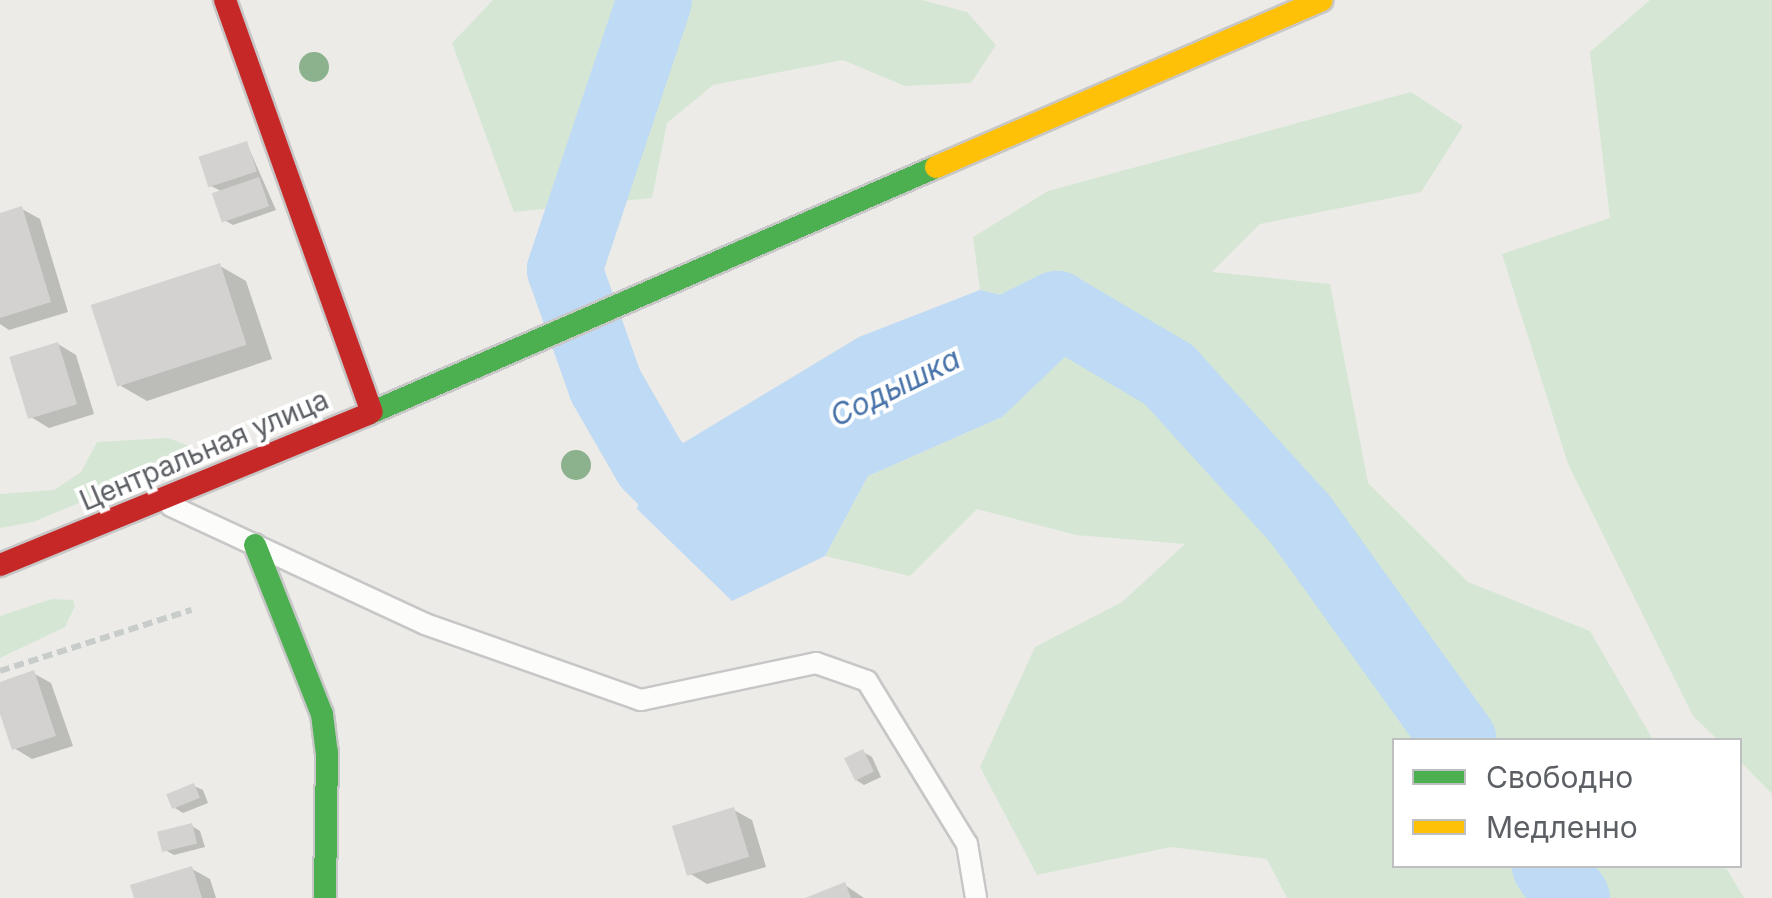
<!DOCTYPE html>
<meta charset="utf-8">
<style>
body{margin:0}
#map{position:relative;width:1772px;height:898px;overflow:hidden;background:#ecebe7;font-family:Inter,sans-serif}
div>[style]{position:absolute}
.green>*{inset:0;background:#d5e7d4}
.water>*{inset:0;background:#bedaf4}
.shadow>*{inset:0;background:#0003}
.river>*{height:75px;margin:-37.5px;padding:0 37.5px;transform-origin:37.5px;border-radius:37.5px;background:#bedaf4}
.building>*{inset:0;background:#d3d2d0;transform-origin:0 0}
.path>*{height:6px;margin-top:-3px;transform-origin:0;background:repeating-linear-gradient(90deg,#c8ccca 0 10px,transparent 0 15px)}
.roads{filter:drop-shadow(2px 0 #c8c7c7) drop-shadow(-2px 0 #c8c7c7) drop-shadow(0 2px #c8c7c7) drop-shadow(0 -2px #c8c7c7)}
.lane>*{height:20px;margin:-10px;padding:0 10px;transform-origin:10px;border-radius:10px;background:#fcfcfb}
.fast>*{height:22px;margin:-11px;padding:0 11px;transform-origin:11px;border-radius:11px;background:#4caf50}
.slow>*{height:22px;margin:-11px;padding:0 11px;transform-origin:11px;border-radius:11px;background:#ffc107}
.jam>*{height:22px;margin:-11px;padding:0 11px;transform-origin:11px;border-radius:11px;background:#c62828}
.trees>*{width:30px;height:30px;margin:-15px;border-radius:50%;background:#8bb28d}
span{translate:-50% -50%;white-space:nowrap;text-align:center;line-height:1.15;-webkit-text-stroke:8px #fff;paint-order:stroke}
.street-label{font-size:28px;color:#5c5f64}
.water-label{font-size:30px;color:#4873a9;font-style:italic}
.legend{position:absolute;left:1392px;top:738px;width:350px;height:130px;box-sizing:border-box;background:#fff;border:2px solid #bebfc1;margin:0;padding:12px 18px;list-style:none;font-size:30px;color:#5c5f64}
.legend li{display:flex;align-items:center;gap:20px;height:50px}
.legend b{width:50px;border:2px solid #bebfc1}
</style>
<div id="map">
<div class="green">
<div style="clip-path:polygon(493px 0,922px 0,967px 12px,996px 45px,971px 83px,905px 86px,843px 60px,713px 85px,667px 123px,652px 198px,514px 212px,452px 43px)"></div>
<div style="clip-path:polygon(1650px 0,1772px 0,1772px 794px,1740px 761px,1740px 740px,1718px 740px,1693px 716px,1568px 464px,1502px 254px,1610px 218px,1590px 52px)"></div>
<div style="clip-path:polygon(1411px 92px,1463px 126px,1421px 192px,1260px 224px,1212px 272px,1330px 284px,1368px 483px,1468px 582px,1590px 631px,1653px 740px,1394px 740px,1394px 866px,1725px 866px,1744px 898px,1287px 898px,1267px 859px,1171px 847px,1037px 875px,980px 767px,1035px 647px,1122px 602px,1185px 544px,1076px 535px,977px 509px,910px 576px,825px 556px,868px 476px,1002px 417px,1055px 308px,980px 290px,973px 237px,1048px 191px)"></div>
<div style="clip-path:polygon(168px 438px,189px 446px,188px 458px,33px 522px,0 528px,0 494px,54px 490px,81px 472px,97px 442px)"></div>
<div style="clip-path:polygon(52px 599px,73px 600px,75px 606px,65px 627px,0 658px,0 616px)"></div>
</div>
<div class="water">
<div style="clip-path:polygon(980px 290px,1056px 308px,1068px 354px,1002px 417px,868px 476px,825px 556px,732px 601px,637px 509px,650px 463px,859px 337px)"></div>
</div>
<div class="shadow">
<div style="clip-path:polygon(247px 144px,276px 210px,233px 225px,224px 220px,223px 192px,211px 186px)"></div>
<div style="clip-path:polygon(22px 209px,40px 219px,68px 312px,9px 330px,0 324px,0 215px)"></div>
<div style="clip-path:polygon(220px 266px,246px 281px,272px 359px,147px 401px,121px 386px)"></div>
<div style="clip-path:polygon(58px 344px,76px 355px,94px 414px,49px 428px,31px 417px)"></div>
<div style="clip-path:polygon(33px 673px,51px 683px,73px 746px,32px 759px,14px 748px,0 706px,0 684px)"></div>
<div style="clip-path:polygon(863px 752px,872px 757px,881px 777px,864px 785px,856px 780px)"></div>
<div style="clip-path:polygon(194px 786px,203px 790px,208px 803px,183px 813px,175px 808px)"></div>
<div style="clip-path:polygon(734px 810px,752px 820px,766px 867px,707px 884px,689px 873px)"></div>
<div style="clip-path:polygon(192px 826px,200px 831px,205px 847px,174px 855px,165px 850px)"></div>
<div style="clip-path:polygon(192px 869px,210px 879px,216px 898px,136px 898px)"></div>
<div style="clip-path:polygon(845px 885px,864px 898px,812px 898px)"></div>
</div>
<div class="river">
<div style="left:654px;top:0;width:284px;rotate:108.5deg"></div>
<div style="left:564px;top:269px;width:123px;rotate:70.5deg"></div>
<div style="left:605px;top:385px;width:90px;rotate:60deg"></div>
<div style="left:650px;top:463px;width:42px;rotate:45deg"></div>
<div style="left:680px;top:493px;width:63px;rotate:-26.6deg"></div>
<div style="left:965px;top:353px;width:102px;rotate:-26.3deg"></div>
<div style="left:1056px;top:308px;width:130px;rotate:30.5deg"></div>
<div style="left:1168px;top:374px;width:196px;rotate:47.7deg"></div>
<div style="left:1300px;top:519px;width:272px;rotate:54.3deg"></div>
<div style="left:1549px;top:866px;width:39px;rotate:54deg"></div>
</div>
<div class="building">
<div style="left:247px;top:141px;width:32px;height:51px;rotate:72deg"></div>
<div style="left:259px;top:177px;width:31px;height:50px;rotate:71deg"></div>
<div style="clip-path:polygon(22px 206px,51px 302px,0 318px,0 213px)"></div>
<div style="left:220px;top:263px;width:86px;height:136px;rotate:72deg"></div>
<div style="left:58px;top:342px;width:65px;height:51px;rotate:73deg"></div>
<div style="clip-path:polygon(34px 670px,56px 736px,12px 750px,0 714px,0 682px)"></div>
<div style="left:863px;top:749px;width:25px;height:21px;rotate:64deg"></div>
<div style="left:194px;top:783px;width:16px;height:30px;rotate:68deg"></div>
<div style="left:734px;top:807px;width:52px;height:65px;rotate:73deg"></div>
<div style="left:192px;top:823px;width:21px;height:36px;rotate:76deg"></div>
<div style="clip-path:polygon(192px 866px,202px 898px,134px 898px,130px 885px)"></div>
<div style="clip-path:polygon(845px 882px,851px 898px,805px 898px)"></div>
</div>
<div class="path">
<div style="left:0;top:671px;width:201px;rotate:-17.7deg"></div>
</div>
<div class="roads">
<div class="lane">
<div style="left:171px;top:506px;width:280px;rotate:24.9deg"></div>
<div style="left:425px;top:624px;width:229px;rotate:19.4deg"></div>
<div style="left:641px;top:700px;width:179px;rotate:-11.9deg"></div>
<div style="left:816px;top:663px;width:54px;rotate:19.4deg"></div>
<div style="left:867px;top:681px;width:191px;rotate:58.5deg"></div>
<div style="left:967px;top:844px;width:55px;rotate:80.5deg"></div>
</div>
<div class="fast">
<div style="left:368px;top:414px;width:619px;rotate:-23.5deg"></div>
<div style="left:255px;top:545px;width:182px;rotate:68.4deg"></div>
<div style="left:322px;top:714px;width:38px;rotate:83deg"></div>
<div style="left:327px;top:752px;width:146px;rotate:90.8deg"></div>
</div>
<div class="slow">
<div style="left:936px;top:167px;width:420px;rotate:-23.4deg"></div>
</div>
<div class="jam">
<div style="left:225px;top:0;width:437px;rotate:70.4deg"></div>
<div style="left:0;top:565px;width:398px;rotate:-22.3deg"></div>
</div>
</div>
<div class="trees">
<div style="left:314px;top:67px"></div>
<div style="left:576px;top:465px"></div>
</div>
<div class="street-label">
<span style="left:204px;top:450px;rotate:-23deg">Центральная улица</span>
</div>
<div class="water-label">
<span style="left:895px;top:387px;rotate:-26deg">Содышка</span>
</div>
<ul class="legend">
<li><b style="height:12px;background:#4caf50"></b>Свободно</li>
<li><b style="height:12px;background:#ffc107"></b>Медленно</li>
</ul>
</div>
